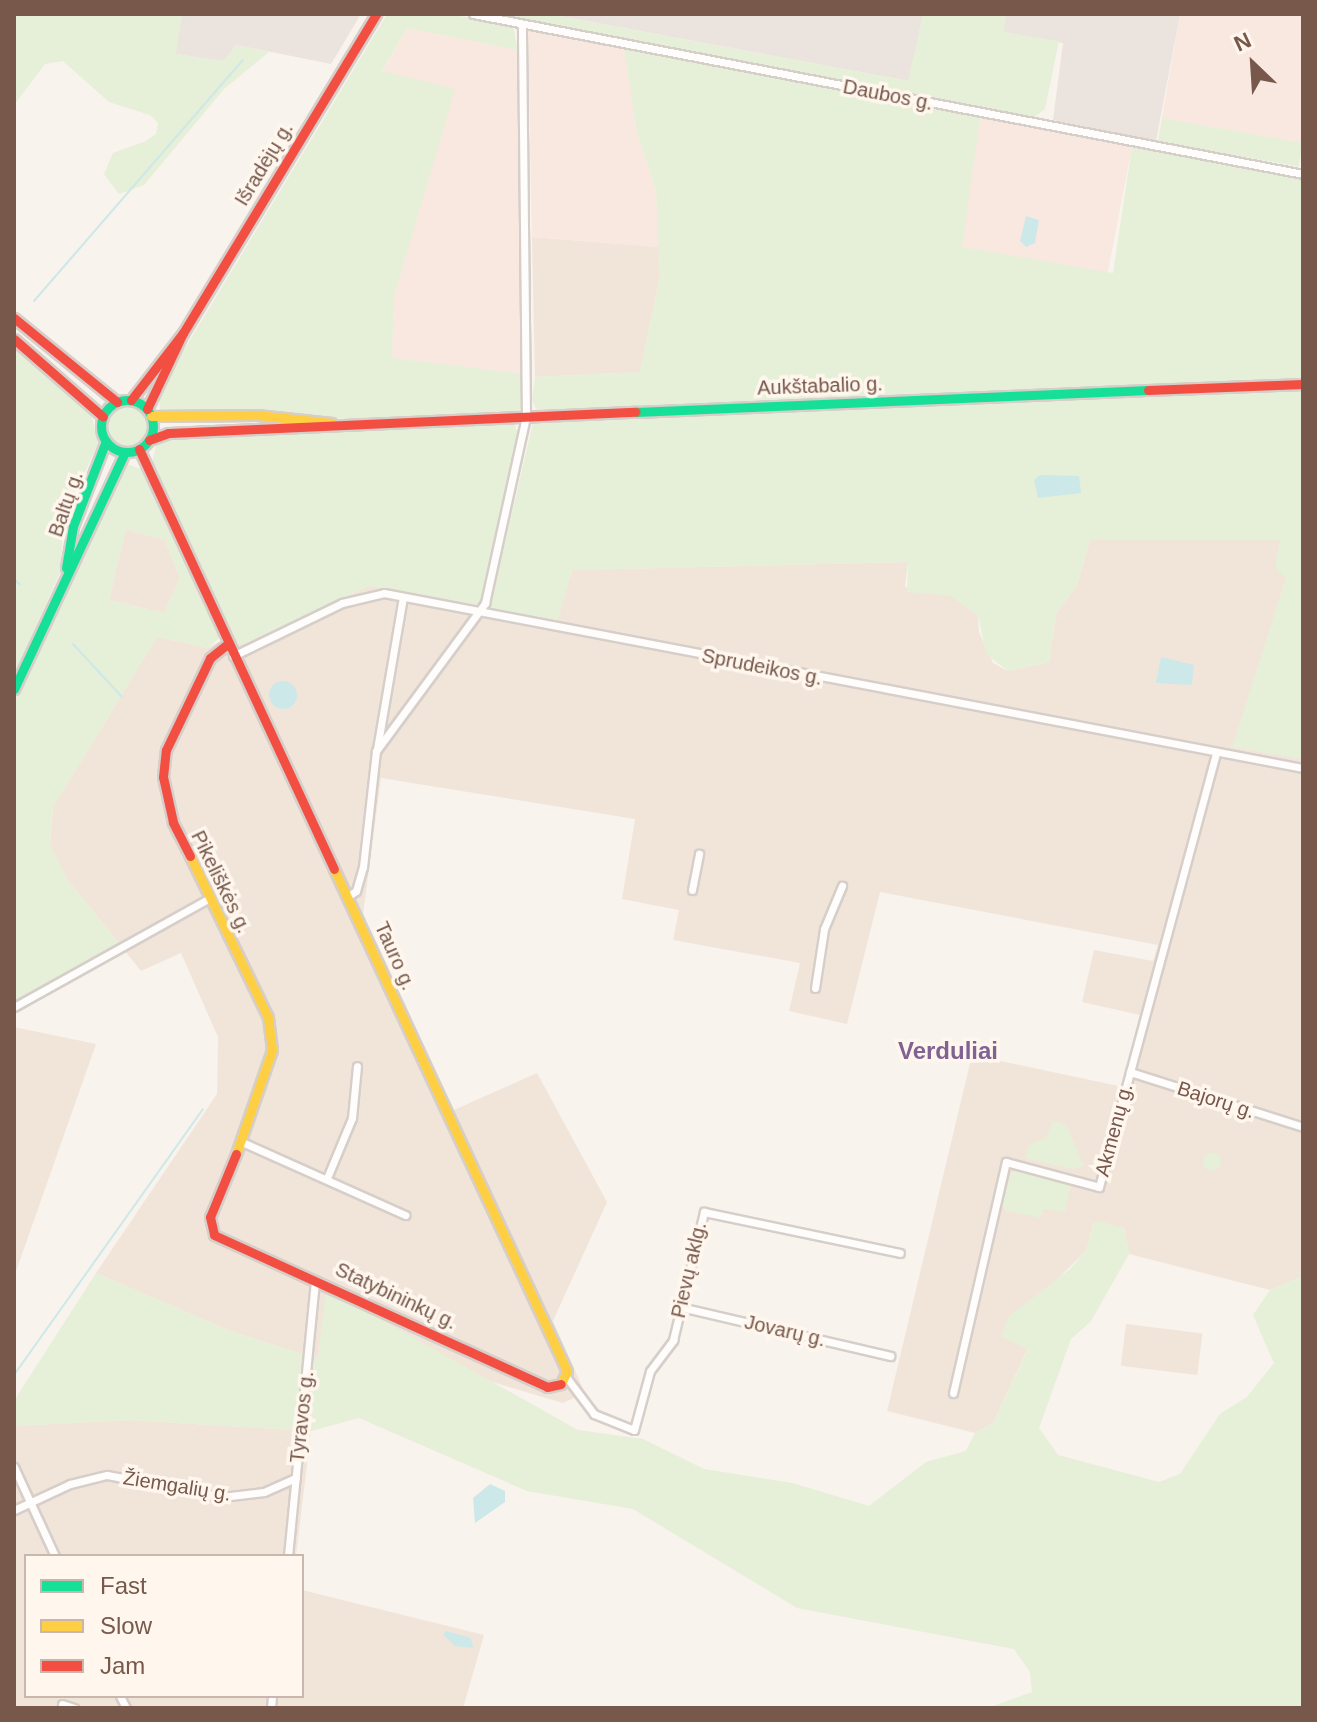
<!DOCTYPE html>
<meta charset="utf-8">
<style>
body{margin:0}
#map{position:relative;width:1317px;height:1722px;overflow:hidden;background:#f8f3ed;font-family:Arial,sans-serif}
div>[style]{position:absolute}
.residential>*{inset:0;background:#f1e5da;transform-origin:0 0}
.commercial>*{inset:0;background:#f8e8e0;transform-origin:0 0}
.industrial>*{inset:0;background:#ebe3dd}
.green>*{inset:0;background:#e6efd7;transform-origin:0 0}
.round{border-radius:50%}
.water>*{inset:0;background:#cde8e9}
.stream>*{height:2px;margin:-1px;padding:0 1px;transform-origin:1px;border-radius:1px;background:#cde8e9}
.roads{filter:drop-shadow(2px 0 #d6cec9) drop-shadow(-2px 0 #d6cec9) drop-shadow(0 2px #d6cec9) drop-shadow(0 -2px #d6cec9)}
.street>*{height:7px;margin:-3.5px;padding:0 3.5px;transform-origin:3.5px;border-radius:3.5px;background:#fefdfc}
.fast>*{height:9px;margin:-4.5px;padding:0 4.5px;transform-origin:4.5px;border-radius:4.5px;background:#16e098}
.fast>.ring{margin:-4.5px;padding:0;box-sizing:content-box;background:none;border:9px solid #16e098;border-radius:50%}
.slow>*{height:9px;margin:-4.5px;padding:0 4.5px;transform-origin:4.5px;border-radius:4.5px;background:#ffcf43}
.jam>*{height:9px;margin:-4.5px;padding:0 4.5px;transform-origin:4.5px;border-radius:4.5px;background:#f24e42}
span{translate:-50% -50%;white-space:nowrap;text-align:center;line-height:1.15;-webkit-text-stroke:7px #fff7ee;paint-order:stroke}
.street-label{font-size:20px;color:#77584b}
.quarter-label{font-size:24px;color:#806393;font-weight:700}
.frame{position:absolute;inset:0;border:16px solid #77584b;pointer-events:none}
.legend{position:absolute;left:24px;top:1554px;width:280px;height:144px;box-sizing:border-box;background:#fff7ee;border:2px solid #c9b7ad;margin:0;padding:10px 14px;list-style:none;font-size:24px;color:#77584b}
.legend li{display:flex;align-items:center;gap:16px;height:40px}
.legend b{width:40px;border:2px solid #c9b7ad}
.north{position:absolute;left:1213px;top:24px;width:80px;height:80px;-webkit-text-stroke:6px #fff7ee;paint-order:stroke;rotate:335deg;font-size:22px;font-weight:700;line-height:32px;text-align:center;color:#77584b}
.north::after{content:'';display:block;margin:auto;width:28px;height:36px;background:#77584b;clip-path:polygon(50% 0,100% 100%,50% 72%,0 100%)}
</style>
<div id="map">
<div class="residential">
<div style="clip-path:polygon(532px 237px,659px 247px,660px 276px,640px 372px,535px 377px)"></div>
<div style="clip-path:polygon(126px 529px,165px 540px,180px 578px,164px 613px,109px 600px)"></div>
<div style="clip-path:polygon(1090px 540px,1280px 540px,1286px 579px,1233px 747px,1303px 759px,1303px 1276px,1270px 1290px,1129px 1254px,1124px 1228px,1093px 1224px,1086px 1251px,1045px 1291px,1028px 1348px,993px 1423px,975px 1433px,887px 1411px,972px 1055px,1123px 1087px,1140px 1015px,1082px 1002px,1094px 950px,1153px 961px,1158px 945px,880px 892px,847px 1024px,789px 1011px,800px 963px,673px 940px,679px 910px,622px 899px,635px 819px,381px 778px,363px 915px,454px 1110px,537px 1073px,607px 1202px,553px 1321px,585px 1393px,563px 1403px,489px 1381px,327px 1290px,318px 1359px,230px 1331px,96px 1273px,217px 1094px,218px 1037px,181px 953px,141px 971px,67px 879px,50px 845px,53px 807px,157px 637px,208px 648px,218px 642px,244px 644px,369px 586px,557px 620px,572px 570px,908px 562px,905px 587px,951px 596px,978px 615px,979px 632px,993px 663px,1008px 671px,1049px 662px,1056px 614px,1077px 585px)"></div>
<div style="clip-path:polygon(14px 1027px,96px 1044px,14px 1277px)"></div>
<div style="left:1126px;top:1324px;width:77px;height:42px;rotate:7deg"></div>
<div style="clip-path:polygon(130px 1420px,311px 1431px,296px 1556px,26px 1556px,26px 1696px,302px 1696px,302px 1590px,484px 1635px,463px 1708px,14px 1708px,14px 1426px)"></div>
</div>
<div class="commercial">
<div style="clip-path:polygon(1180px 14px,1303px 14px,1303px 143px,1162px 118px)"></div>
<div style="clip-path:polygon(407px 28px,518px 50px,524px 374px,392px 358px,394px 297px,454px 89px,382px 72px)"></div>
<div style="clip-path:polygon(528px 30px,624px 48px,637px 133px,656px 191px,659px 247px,532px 237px)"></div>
<div style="left:980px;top:117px;width:155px;height:131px;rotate:11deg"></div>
</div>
<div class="industrial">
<div style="clip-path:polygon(182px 14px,361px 14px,331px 64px,236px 45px,224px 61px,175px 54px)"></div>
<div style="clip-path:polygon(549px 14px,923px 14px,909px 81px)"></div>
<div style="clip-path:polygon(1006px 14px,1180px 14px,1156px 141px,1053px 120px,1063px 43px,1003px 32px)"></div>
</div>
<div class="green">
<div style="clip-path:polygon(14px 14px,182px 14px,176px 54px,224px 61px,236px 45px,269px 52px,224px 89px,144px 185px,119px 194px,104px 174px,113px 153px,146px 141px,156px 134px,158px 123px,150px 115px,109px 102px,63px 61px,45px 64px,14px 105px)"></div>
<div style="clip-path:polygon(449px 14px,513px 26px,518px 50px,407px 28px,382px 71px,455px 89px,394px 297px,392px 358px,524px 374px,523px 408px,518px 412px,347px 419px,242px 410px,160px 412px,159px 391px,386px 16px)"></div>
<div style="clip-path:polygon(494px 14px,549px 14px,908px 81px,923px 14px,1006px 14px,1003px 32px,1059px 41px,1045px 109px,1033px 118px)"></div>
<div style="clip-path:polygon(624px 48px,980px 117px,962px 247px,1113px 273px,1132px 147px,1303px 180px,1303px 380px,537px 411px,532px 400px,535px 377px,640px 372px,660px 276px,656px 191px,637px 133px)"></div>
<div style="left:1162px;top:118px;width:143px;height:24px;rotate:10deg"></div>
<div style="clip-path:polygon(14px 343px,91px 412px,98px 444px,64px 517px,60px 573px,14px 674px)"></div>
<div style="clip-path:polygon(1303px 389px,1303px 759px,1232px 747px,1286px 579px,1275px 567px,1280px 540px,1090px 540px,1077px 585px,1056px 614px,1049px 662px,1008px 671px,986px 654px,978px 615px,951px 596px,907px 592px,908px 562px,572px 570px,558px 620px,490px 608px,533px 422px)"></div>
<div class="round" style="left:105px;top:405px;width:42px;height:42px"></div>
<div style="clip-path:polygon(514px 423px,518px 434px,483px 599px,476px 605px,369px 586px,244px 644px,231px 643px,152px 463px,157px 441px,176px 436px)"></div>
<div style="clip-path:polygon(evenodd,127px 464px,141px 469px,164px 512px,220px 637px,208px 648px,157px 637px,53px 807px,50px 845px,67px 879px,119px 944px,14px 1002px,14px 700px,118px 471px,127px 464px,126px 529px,165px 540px,180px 578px,164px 613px,109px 600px,126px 529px)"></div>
<div style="clip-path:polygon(1053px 1121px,1066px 1125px,1084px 1166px,1072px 1169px,1025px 1158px,1029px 1145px,1046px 1138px)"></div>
<div class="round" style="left:1203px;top:1153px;width:18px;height:18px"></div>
<div style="clip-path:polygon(1019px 1170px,1071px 1185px,1065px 1212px,1043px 1209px,1041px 1218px,1005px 1210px,1002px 1205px,1011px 1173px)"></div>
<div style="clip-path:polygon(1099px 1221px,1124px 1228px,1129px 1254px,1091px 1321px,1071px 1339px,1039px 1428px,1058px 1455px,1159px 1482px,1180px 1474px,1220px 1414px,1247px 1397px,1274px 1363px,1253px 1315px,1270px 1290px,1303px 1276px,1303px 1708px,988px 1708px,1032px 1692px,1030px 1672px,1014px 1649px,797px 1608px,633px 1509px,527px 1491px,359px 1418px,311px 1431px,130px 1420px,14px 1426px,14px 1401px,96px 1273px,230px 1331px,318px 1359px,326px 1289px,578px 1430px,643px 1439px,704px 1469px,792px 1483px,869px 1506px,926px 1462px,966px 1451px,975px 1433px,993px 1423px,1028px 1349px,1001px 1337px,1009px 1316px,1070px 1269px,1086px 1251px,1093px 1223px)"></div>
</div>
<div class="water">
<div style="clip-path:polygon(1026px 216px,1039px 220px,1035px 243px,1026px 247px,1020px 241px)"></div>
<div style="clip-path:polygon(1040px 475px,1079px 476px,1081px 493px,1038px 498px,1034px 480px)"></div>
<div style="clip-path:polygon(1161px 657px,1194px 665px,1192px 685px,1156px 683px)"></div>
<div class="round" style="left:269px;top:681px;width:28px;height:28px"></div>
<div style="clip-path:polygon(490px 1484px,505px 1491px,505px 1502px,475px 1523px,473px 1498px)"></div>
<div style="clip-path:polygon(446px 1631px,471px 1638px,473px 1648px,455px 1646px,443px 1635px)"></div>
</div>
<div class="stream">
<div style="left:34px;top:301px;width:319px;rotate:-49.1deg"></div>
<div style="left:14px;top:579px;width:8px;rotate:45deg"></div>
<div style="left:73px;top:644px;width:72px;rotate:47.2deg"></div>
<div style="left:14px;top:1375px;width:326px;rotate:-54.6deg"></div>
</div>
<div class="roads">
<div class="street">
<div style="left:473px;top:14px;width:845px;rotate:10.91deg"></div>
<div style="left:233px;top:656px;width:121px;rotate:-25.9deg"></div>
<div style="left:342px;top:603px;width:43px;rotate:-13.4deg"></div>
<div style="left:384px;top:593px;width:936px;rotate:10.78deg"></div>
<div style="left:377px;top:749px;width:154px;rotate:-80.3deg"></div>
<div style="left:692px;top:890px;width:37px;rotate:-79deg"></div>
<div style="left:350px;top:895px;width:7px;rotate:-34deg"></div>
<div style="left:356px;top:891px;width:25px;rotate:-74deg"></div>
<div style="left:363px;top:867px;width:117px;rotate:-83.6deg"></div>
<div style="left:376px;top:751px;width:184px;rotate:-53.6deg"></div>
<div style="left:485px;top:603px;width:191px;rotate:-77.6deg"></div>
<div style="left:526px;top:416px;width:392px;rotate:-90.6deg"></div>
<div style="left:815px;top:988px;width:60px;rotate:-81.3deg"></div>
<div style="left:824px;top:929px;width:47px;rotate:-67.3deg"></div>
<div style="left:14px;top:1007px;width:222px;rotate:-29.1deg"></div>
<div style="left:1130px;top:1072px;width:182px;rotate:17.6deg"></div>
<div style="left:242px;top:1142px;width:179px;rotate:24.1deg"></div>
<div style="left:327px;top:1178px;width:65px;rotate:-67.4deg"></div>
<div style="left:352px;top:1118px;width:52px;rotate:-84.5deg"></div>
<div style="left:680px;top:1307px;width:216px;rotate:13.1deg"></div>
<div style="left:567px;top:1378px;width:45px;rotate:53.1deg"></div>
<div style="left:594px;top:1414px;width:43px;rotate:21.8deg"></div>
<div style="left:634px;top:1430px;width:61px;rotate:-74.8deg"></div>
<div style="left:650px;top:1371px;width:39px;rotate:-53deg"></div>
<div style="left:673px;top:1340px;width:132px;rotate:-76.4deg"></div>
<div style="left:704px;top:1212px;width:200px;rotate:11.8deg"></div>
<div style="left:953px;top:1393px;width:237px;rotate:-77.1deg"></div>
<div style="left:1006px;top:1162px;width:96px;rotate:15deg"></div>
<div style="left:1099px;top:1187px;width:450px;rotate:-74.9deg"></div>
<div style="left:14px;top:1467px;width:98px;rotate:65.3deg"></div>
<div style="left:14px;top:1510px;width:62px;rotate:-24.9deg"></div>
<div style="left:70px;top:1484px;width:38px;rotate:-14deg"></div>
<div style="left:107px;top:1475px;width:117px;rotate:10.8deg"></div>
<div style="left:222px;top:1497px;width:42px;rotate:-6.8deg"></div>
<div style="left:264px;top:1492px;width:35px;rotate:-24deg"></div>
<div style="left:288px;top:1556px;width:277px;rotate:-84.4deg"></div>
<div style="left:120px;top:1696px;width:13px;rotate:63deg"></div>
<div style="left:62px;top:1704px;width:13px;rotate:18deg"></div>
<div style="left:271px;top:1708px;width:12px;rotate:-85deg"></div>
</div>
<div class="fast">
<div class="ring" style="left:101px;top:400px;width:43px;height:43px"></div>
<div style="left:636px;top:412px;width:512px;rotate:-2.46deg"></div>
<div style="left:66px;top:568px;width:43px;rotate:-80.5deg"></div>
<div style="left:73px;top:526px;width:91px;rotate:-68.8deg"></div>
<div style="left:14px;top:689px;width:262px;rotate:-64.9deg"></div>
</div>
<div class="slow">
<div style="left:151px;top:416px;width:106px;rotate:-0.5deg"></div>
<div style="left:257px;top:415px;width:75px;rotate:6.1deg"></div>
<div style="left:190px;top:856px;width:179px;rotate:64.2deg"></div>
<div style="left:268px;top:1017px;width:33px;rotate:83deg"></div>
<div style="left:272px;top:1050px;width:110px;rotate:109.1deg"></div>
<div style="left:334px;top:869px;width:553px;rotate:65.1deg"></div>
<div style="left:567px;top:1371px;width:14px;rotate:115deg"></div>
</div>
<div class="jam">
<div style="left:14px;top:318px;width:133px;rotate:39.2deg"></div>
<div style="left:14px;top:339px;width:118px;rotate:41.2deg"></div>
<div style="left:1148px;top:390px;width:155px;rotate:-2.2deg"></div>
<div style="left:131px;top:400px;width:85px;rotate:-52.2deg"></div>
<div style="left:147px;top:409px;width:84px;rotate:-64.7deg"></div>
<div style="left:183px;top:333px;width:373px;rotate:-58.8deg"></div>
<div style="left:149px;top:440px;width:20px;rotate:-20deg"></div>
<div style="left:168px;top:433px;width:468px;rotate:-2.6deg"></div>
<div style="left:139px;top:449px;width:463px;rotate:65.1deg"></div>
<div style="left:190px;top:856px;width:38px;rotate:-117deg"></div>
<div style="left:173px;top:822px;width:46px;rotate:-102.5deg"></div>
<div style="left:163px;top:777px;width:27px;rotate:-84deg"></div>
<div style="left:166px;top:750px;width:102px;rotate:-64.4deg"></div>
<div style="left:210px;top:658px;width:22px;rotate:-39deg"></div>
<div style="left:236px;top:1154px;width:68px;rotate:112.4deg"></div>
<div style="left:210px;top:1217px;width:18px;rotate:77deg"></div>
<div style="left:214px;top:1235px;width:366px;rotate:24.5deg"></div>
<div style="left:547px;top:1387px;width:14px;rotate:-12deg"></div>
</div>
</div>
<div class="street-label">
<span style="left:888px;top:95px;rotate:11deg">Daubos g.</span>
<span style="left:264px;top:164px;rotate:-59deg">Išradėjų g.</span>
<span style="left:820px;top:386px;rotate:-2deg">Aukštabalio g.</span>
<span style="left:66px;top:504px;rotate:-71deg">Baltų g.</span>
<span style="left:762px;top:667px;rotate:11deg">Sprudeikos g.</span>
<span style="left:221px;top:882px;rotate:64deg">Pikeliškės g.</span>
<span style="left:395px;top:956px;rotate:66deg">Tauro g.</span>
<span style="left:1216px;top:1100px;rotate:18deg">Bajorų g.</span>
<span style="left:1114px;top:1130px;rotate:-75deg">Akmenų g.</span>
<span style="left:689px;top:1270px;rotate:-77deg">Pievų aklg.</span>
<span style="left:396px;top:1296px;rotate:25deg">Statybininkų g.</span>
<span style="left:785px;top:1331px;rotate:13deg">Jovarų g.</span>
<span style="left:302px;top:1417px;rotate:-84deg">Tyravos g.</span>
<span style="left:177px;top:1486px;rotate:9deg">Žiemgalių g.</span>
</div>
<div class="quarter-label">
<span style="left:948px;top:1051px">Verduliai</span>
</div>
<div class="frame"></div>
<ul class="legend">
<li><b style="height:10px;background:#16e098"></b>Fast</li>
<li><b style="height:10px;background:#ffcf43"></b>Slow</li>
<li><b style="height:10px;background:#f24e42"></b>Jam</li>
</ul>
<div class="north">N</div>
</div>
